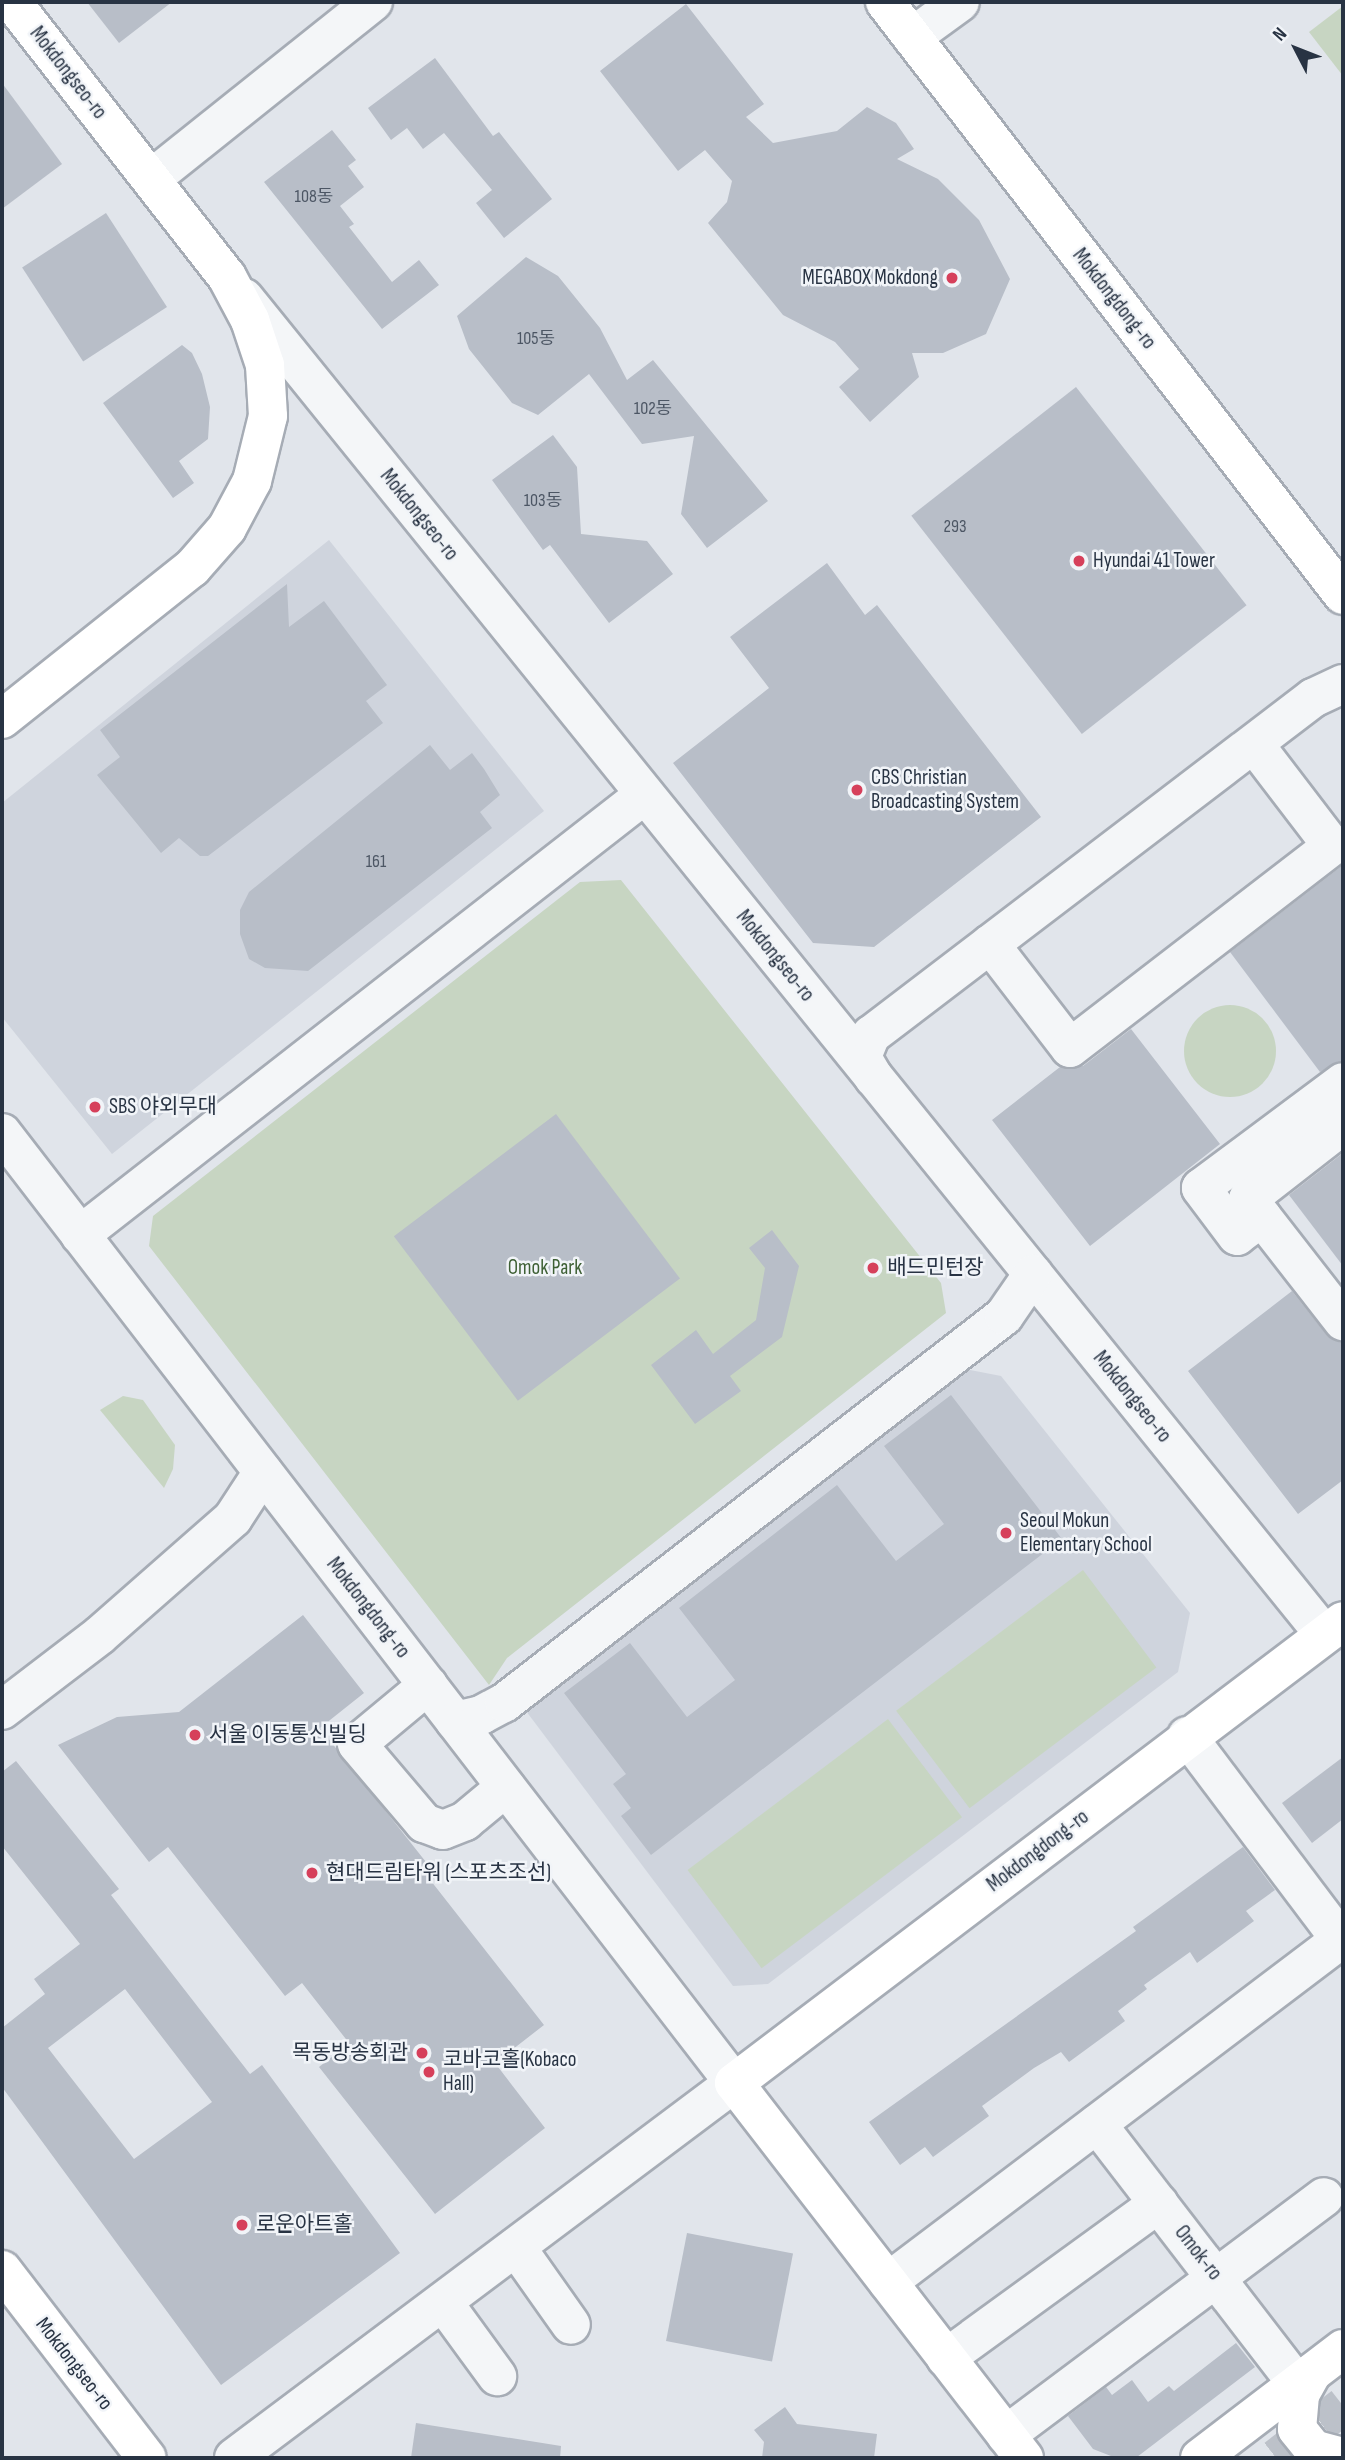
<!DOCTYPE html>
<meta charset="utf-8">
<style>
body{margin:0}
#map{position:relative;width:1345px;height:2460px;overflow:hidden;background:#e1e5eb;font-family:"Sofia Sans Condensed","Noto Sans KR",sans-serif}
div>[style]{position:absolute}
.built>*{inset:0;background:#cfd4dd}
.green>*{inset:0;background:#c7d5c2;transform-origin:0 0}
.round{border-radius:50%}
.building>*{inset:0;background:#b8bec8;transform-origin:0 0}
.major-tunnel>*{height:38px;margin-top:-19px;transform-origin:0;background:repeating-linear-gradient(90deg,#bcc1c9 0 38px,transparent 0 57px)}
.roads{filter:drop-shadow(2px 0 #a6acb5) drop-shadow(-2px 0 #a6acb5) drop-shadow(0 2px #a6acb5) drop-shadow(0 -2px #a6acb5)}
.minor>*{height:38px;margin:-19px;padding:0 19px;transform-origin:19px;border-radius:19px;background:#f4f6f8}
.major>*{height:38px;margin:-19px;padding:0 19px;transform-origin:19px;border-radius:19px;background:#fff}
.dots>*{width:19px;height:19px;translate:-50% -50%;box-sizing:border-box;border:4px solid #f1f4f8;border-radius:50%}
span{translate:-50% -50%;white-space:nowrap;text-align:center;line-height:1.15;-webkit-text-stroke:5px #f1f4f8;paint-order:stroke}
.number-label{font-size:18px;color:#4c5664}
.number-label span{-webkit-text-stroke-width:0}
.street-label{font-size:21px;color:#283343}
.poi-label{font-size:21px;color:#283343}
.right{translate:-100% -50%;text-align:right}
.left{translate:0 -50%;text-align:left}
.park-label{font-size:21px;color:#3e6035}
.frame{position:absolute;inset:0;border:4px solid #283343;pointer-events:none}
.north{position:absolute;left:1261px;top:14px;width:70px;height:70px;-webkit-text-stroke:5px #f1f4f8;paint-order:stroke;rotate:312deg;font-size:19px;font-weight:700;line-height:28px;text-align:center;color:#283343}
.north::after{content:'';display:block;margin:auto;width:24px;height:32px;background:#283343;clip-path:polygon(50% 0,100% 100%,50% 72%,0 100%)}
</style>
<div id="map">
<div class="built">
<div style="clip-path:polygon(329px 540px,544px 811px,112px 1154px,2px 1017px,2px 803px)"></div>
<div style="clip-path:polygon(965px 1369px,1001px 1376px,1190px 1613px,1178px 1672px,768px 1984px,733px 1986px,523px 1707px)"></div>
</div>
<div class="green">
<div style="clip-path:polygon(1343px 6px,1343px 76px,1309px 32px)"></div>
<div style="clip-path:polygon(621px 880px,941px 1283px,946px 1313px,507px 1658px,489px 1685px,149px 1246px,153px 1216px,580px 882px)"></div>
<div class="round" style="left:1184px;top:1005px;width:92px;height:92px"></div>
<div style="clip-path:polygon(123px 1396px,143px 1400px,175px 1445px,173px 1469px,164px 1488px,100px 1410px)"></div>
<div style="left:1083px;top:1570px;width:122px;height:234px;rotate:53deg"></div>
<div style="left:888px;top:1719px;width:123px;height:251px;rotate:53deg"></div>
</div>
<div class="building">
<div style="clip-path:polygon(87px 2px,172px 2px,119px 43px)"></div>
<div style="clip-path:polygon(686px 4px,764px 104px,746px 117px,773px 143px,837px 131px,867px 107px,896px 123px,914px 149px,897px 159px,938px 179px,979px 220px,1010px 279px,986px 334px,943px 353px,912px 353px,919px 377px,870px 422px,839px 387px,859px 369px,835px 342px,783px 315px,708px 223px,727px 202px,732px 181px,705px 150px,678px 171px,600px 71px)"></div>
<div style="clip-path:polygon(435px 58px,493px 136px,499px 132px,552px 199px,504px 238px,476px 203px,492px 190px,444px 133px,423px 149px,407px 128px,391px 140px,368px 108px)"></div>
<div style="clip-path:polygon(2px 83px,62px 164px,2px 209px)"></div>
<div style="clip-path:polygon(332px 130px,356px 160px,348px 166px,364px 187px,340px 206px,354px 224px,349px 227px,392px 282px,419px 260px,439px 285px,382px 329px,264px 182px)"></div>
<div style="left:106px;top:213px;width:112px;height:100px;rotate:57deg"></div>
<div style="clip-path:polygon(526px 257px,558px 276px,600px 328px,627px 380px,653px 360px,768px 501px,707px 548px,681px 514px,694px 436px,642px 444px,589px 374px,538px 415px,512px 403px,469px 349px,457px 316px)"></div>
<div style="clip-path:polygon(182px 345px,192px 353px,202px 374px,210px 407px,208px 439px,179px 461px,194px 483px,173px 498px,103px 403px)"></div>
<div style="left:1076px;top:387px;width:277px;height:209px;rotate:52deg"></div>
<div style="clip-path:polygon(553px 435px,577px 467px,581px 534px,647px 541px,673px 574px,609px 623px,550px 545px,543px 550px,492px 480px)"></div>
<div style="clip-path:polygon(827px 563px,865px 615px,877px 605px,1041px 817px,874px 947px,813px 943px,673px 763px,769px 688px,730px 637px)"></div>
<div style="clip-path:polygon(287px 584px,289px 627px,324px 601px,387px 685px,366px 701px,383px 723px,208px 856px,200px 856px,179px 838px,161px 853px,97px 775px,120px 757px,100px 730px)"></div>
<div style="clip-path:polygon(430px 745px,450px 770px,472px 753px,484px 769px,500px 795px,480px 812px,492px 828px,308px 971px,265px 968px,249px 959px,240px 934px,240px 910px,249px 892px)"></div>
<div style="clip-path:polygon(1343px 865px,1343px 1061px,1320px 1072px,1230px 952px)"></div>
<div style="clip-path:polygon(1131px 1029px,1220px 1144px,1090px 1246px,992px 1120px,1060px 1067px,1083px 1066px)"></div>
<div style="left:556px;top:1114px;width:206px;height:203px;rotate:53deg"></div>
<div style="clip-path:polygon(1343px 1153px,1343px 1266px,1289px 1195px)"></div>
<div style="clip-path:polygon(772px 1230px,799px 1266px,782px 1337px,730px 1376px,741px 1391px,695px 1424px,651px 1365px,696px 1330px,713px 1354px,756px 1320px,765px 1268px,749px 1248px)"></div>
<div style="clip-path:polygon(1292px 1291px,1326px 1334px,1343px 1342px,1343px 1480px,1298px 1514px,1188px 1371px)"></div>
<div style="clip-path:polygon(951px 1395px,1062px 1539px,651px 1855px,621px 1816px,631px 1808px,613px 1784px,626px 1774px,564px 1693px,630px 1643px,687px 1717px,735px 1680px,679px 1608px,837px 1485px,896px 1561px,944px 1524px,884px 1446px)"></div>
<div style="clip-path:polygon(303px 1615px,364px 1693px,320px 1728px,437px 1876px,431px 1881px,544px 2025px,495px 2063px,545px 2128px,435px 2214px,319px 2067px,349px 2043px,302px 1983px,285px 1996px,168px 1847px,149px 1862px,58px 1745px,117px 1717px,179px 1712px)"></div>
<div style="clip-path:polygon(1343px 1757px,1343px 1819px,1312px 1843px,1282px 1803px)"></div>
<div style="clip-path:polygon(evenodd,16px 1761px,119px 1889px,111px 1895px,250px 2074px,262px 2065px,400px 2253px,221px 2385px,2px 2087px,2px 2028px,45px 1994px,34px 1979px,80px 1944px,2px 1846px,2px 1772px,16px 1761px,125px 1989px,212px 2102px,134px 2159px,48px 2048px,125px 1989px)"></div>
<div style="clip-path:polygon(1243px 1847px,1275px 1890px,1246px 1911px,1254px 1921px,1197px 1963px,1190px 1952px,1144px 1985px,1147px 1989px,1118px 2011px,1125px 2021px,1069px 2062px,1061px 2052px,1034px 2068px,982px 2106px,989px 2116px,933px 2157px,925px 2147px,900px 2165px,869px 2122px,1136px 1931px,1133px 1927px)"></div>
<div style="left:687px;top:2233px;width:108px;height:110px;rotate:11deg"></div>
<div style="clip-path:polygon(1236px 2343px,1255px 2367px,1137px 2457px,1116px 2458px,1093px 2449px,1068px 2416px,1106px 2387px,1112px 2395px,1132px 2380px,1148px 2402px,1169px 2386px,1174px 2391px)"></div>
<div style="clip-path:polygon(785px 2407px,797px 2424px,877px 2434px,874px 2458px,762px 2458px,764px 2442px,754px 2430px)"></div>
<div style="clip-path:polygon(416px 2423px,561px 2446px,560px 2458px,411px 2458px)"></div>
</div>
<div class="major-tunnel">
<div style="left:1276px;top:2458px;width:85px;rotate:-37.8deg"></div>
</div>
<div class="roads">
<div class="minor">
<div style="left:912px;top:37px;width:59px;rotate:-36.1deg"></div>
<div style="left:151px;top:179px;width:284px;rotate:-38.6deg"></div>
<div style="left:244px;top:298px;width:1718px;rotate:51.05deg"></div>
<div style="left:990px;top:944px;width:131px;rotate:52.4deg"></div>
<div style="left:1070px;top:1048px;width:331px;rotate:-37.6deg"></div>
<div style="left:1332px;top:846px;width:128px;rotate:-127.4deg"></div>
<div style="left:874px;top:1078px;width:24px;rotate:-120deg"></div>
<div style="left:862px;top:1057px;width:24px;rotate:-68deg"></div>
<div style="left:871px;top:1035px;width:556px;rotate:-37.32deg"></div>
<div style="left:1313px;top:698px;width:33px;rotate:-25deg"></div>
<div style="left:1343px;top:1125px;width:120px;rotate:142.1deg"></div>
<div style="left:1248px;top:1199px;width:155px;rotate:52.1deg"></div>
<div style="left:2px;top:1133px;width:1199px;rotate:52.38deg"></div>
<div style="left:734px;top:2083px;width:625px;rotate:143.13deg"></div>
<div style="left:1262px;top:1217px;width:31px;rotate:143deg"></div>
<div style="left:1237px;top:1236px;width:60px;rotate:-126.9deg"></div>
<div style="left:1201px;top:1188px;width:177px;rotate:-36.7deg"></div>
<div style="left:80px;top:1235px;width:715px;rotate:-37.96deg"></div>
<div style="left:428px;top:1685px;width:92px;rotate:140.3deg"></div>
<div style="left:357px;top:1744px;width:104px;rotate:49.7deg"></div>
<div style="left:424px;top:1823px;width:20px;rotate:20deg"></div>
<div style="left:443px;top:1830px;width:24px;rotate:-22deg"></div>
<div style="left:465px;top:1821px;width:53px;rotate:-39.7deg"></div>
<div style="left:2px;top:1710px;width:123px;rotate:-37.4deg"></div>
<div style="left:100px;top:1635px;width:177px;rotate:-41.3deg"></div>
<div style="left:233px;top:1518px;width:55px;rotate:-56.9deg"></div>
<div style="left:455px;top:1721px;width:27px;rotate:-13deg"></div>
<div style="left:481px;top:1715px;width:26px;rotate:-28deg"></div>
<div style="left:504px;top:1703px;width:632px;rotate:-37.74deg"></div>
<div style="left:1004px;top:1316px;width:51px;rotate:-55.4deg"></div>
<div style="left:1187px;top:1736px;width:259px;rotate:53deg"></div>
<div style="left:1097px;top:2124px;width:328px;rotate:52.4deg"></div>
<div style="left:516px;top:2247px;width:95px;rotate:54.8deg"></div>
<div style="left:888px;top:2282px;width:567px;rotate:-37.11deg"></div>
<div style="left:443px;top:2302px;width:92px;rotate:53.9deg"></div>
<div style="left:946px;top:2358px;width:263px;rotate:-36deg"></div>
<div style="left:1006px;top:2435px;width:397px;rotate:-36.8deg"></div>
</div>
<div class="major">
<div style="left:885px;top:2px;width:749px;rotate:52.32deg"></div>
<div style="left:2px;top:719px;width:243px;rotate:-38.5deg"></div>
<div style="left:192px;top:568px;width:53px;rotate:-48.8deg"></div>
<div style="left:227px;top:528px;width:53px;rotate:-62deg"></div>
<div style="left:252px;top:481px;width:67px;rotate:-76.2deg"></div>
<div style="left:268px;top:416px;width:51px;rotate:-93.4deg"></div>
<div style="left:265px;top:365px;width:47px;rotate:-108.4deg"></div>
<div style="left:250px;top:320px;width:49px;rotate:-118.1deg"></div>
<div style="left:227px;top:277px;width:349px;rotate:-128deg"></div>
<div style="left:2px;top:2270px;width:237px;rotate:52.4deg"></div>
<div style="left:1312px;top:2373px;width:25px;rotate:119deg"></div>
<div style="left:1300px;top:2395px;width:34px;rotate:95deg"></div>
<div style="left:1297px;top:2429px;width:26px;rotate:51deg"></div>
<div style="left:1313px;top:2449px;width:31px;rotate:15deg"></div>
<div style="left:1024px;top:2458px;width:474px;rotate:-127.7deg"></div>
<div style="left:734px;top:2083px;width:764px;rotate:-37.18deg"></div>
<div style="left:1200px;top:2458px;width:180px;rotate:-37.3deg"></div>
</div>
</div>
<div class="dots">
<div style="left:952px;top:278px;background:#d6405b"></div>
<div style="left:1079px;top:561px;background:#d6405b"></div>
<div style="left:857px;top:790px;background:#d6405b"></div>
<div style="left:95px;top:1107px;background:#d6405b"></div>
<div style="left:873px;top:1268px;background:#d6405b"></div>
<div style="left:1006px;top:1533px;background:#d6405b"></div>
<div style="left:195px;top:1735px;background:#d6405b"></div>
<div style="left:312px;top:1873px;background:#d6405b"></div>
<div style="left:422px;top:2053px;background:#d6405b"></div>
<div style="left:429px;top:2072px;background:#d6405b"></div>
<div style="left:242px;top:2225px;background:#d6405b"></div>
</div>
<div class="number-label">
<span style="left:314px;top:197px">108동</span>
<span style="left:536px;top:339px">105동</span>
<span style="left:653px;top:409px">102동</span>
<span style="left:543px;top:501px">103동</span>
<span style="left:955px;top:527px">293</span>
<span style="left:376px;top:862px">161</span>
</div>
<div class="street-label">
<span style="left:68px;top:73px;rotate:52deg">Mokdongseo-ro</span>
<span style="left:1114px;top:299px;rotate:52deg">Mokdongdong-ro</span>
<span style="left:419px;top:515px;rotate:51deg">Mokdongseo-ro</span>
<span style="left:775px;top:956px;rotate:51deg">Mokdongseo-ro</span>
<span style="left:1132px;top:1397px;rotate:51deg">Mokdongseo-ro</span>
<span style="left:368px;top:1608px;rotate:52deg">Mokdongdong-ro</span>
<span style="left:1038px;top:1851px;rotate:-37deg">Mokdongdong-ro</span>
<span style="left:1198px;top:2253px;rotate:52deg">Omok-ro</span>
<span style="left:74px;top:2364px;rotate:52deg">Mokdongseo-ro</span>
</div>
<div class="poi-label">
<span class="right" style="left:938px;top:278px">MEGABOX Mokdong</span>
<span class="left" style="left:1093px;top:561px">Hyundai 41 Tower</span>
<span class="left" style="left:871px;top:790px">CBS Christian<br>Broadcasting System</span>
<span class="left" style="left:109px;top:1107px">SBS 야외무대</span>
<span class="left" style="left:887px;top:1268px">배드민턴장</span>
<span class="left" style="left:1020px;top:1533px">Seoul Mokun<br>Elementary School</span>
<span class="left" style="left:209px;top:1735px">서울 이동통신빌딩</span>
<span class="left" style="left:326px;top:1873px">현대드림타워 (스포츠조선)</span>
<span class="right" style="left:408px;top:2053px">목동방송회관</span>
<span class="left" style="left:443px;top:2072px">코바코홀(Kobaco<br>Hall)</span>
<span class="left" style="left:256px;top:2225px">로운아트홀</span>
</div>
<div class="park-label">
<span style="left:545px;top:1268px">Omok Park</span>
</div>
<div class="frame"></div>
<div class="north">N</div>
</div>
